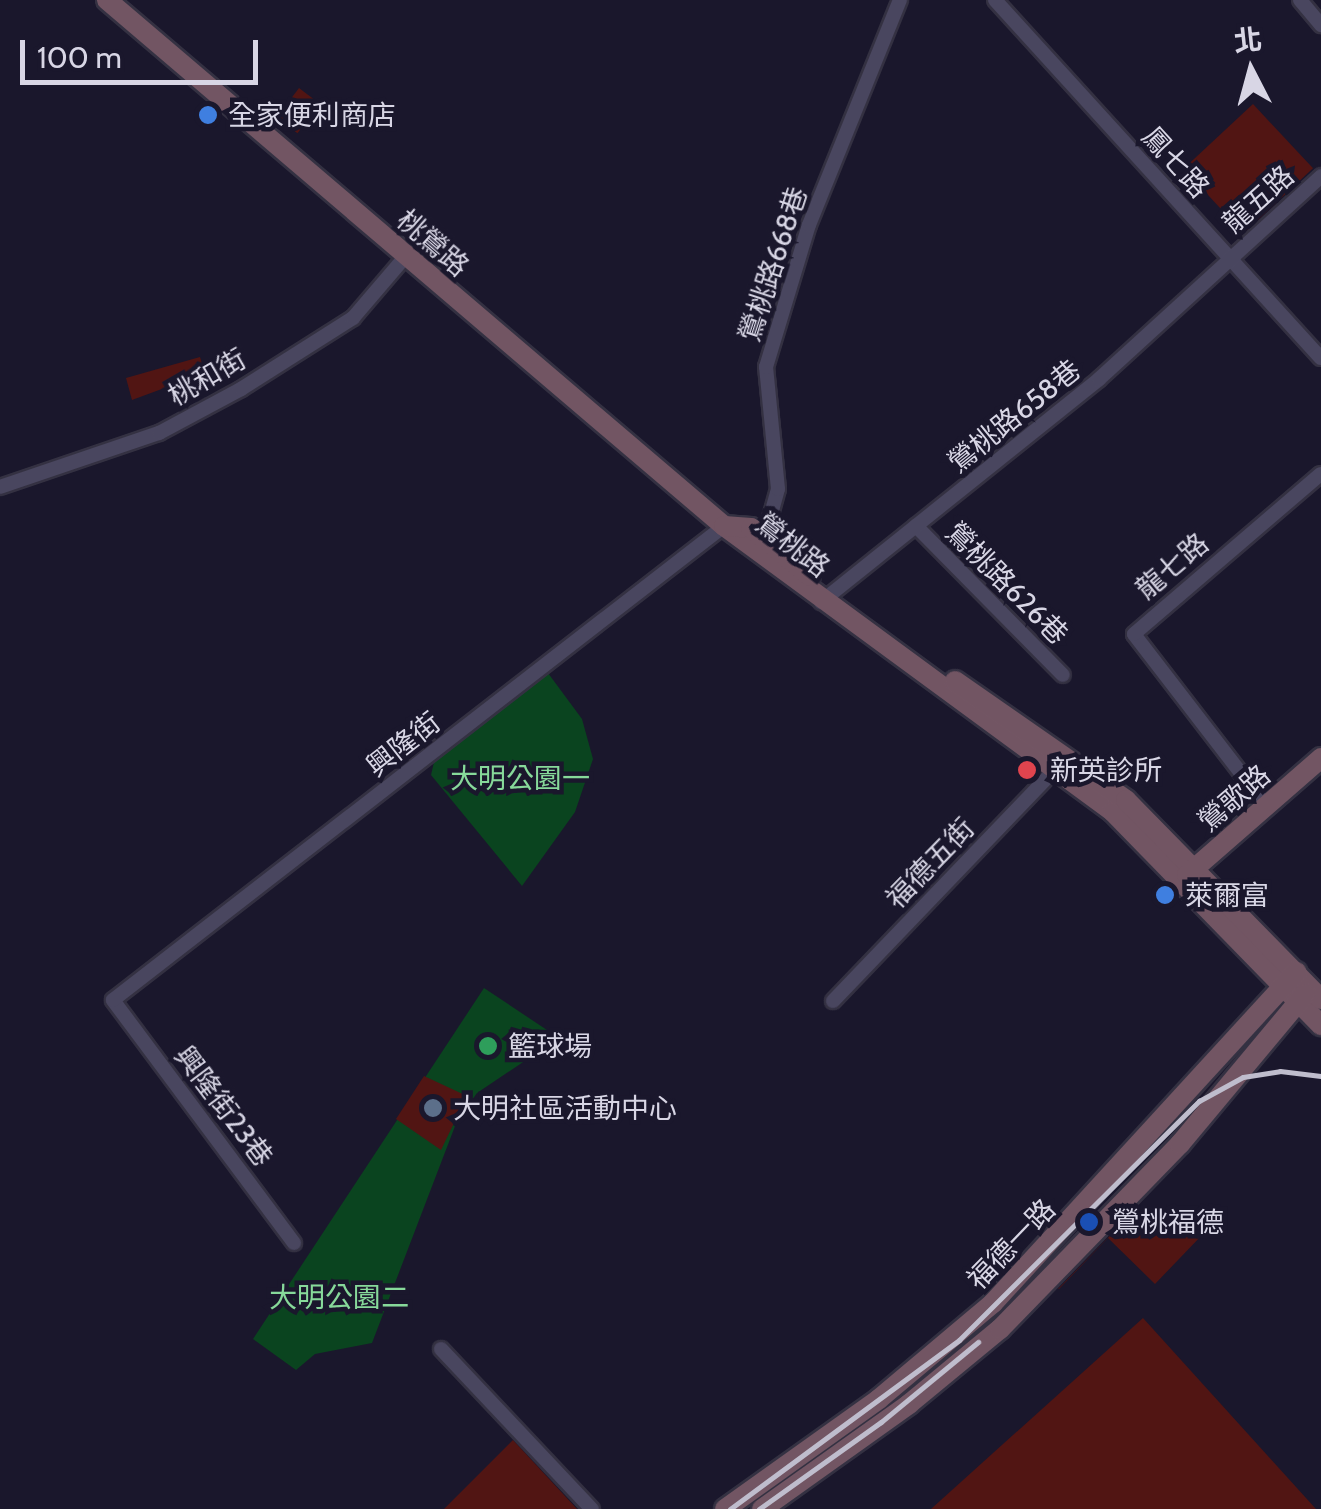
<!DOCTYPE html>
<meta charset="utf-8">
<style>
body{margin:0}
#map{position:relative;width:1321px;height:1509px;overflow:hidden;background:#1a172c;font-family:Cabin,"Noto Sans TC",sans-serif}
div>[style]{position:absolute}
.green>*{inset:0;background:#0a441f}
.building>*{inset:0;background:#511513;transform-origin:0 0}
.roads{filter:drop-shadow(2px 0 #343142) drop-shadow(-2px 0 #343142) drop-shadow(0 2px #343142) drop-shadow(0 -2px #343142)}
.street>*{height:14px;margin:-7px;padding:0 7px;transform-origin:7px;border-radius:7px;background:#49465f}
.secondary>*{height:20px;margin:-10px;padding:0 10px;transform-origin:10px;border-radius:10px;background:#725563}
.rail>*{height:5px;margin:-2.5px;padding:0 2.5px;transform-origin:2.5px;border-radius:2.5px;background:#bfbdcd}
.dots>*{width:28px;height:28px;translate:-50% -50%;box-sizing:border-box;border:5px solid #1a172c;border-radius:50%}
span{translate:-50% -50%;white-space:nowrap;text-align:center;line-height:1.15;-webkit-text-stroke:9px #1a172c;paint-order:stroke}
.poi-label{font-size:28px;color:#d8d6e5}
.left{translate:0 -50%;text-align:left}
.street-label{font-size:28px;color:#d8d6e5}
.park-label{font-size:28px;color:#87d99a}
.north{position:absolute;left:1201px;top:20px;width:100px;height:100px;-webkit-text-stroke:8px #1a172c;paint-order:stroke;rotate:354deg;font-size:28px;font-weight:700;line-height:40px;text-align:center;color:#d8d6e5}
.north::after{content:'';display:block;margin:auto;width:35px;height:45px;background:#d8d6e5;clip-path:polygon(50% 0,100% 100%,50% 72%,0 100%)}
.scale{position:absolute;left:20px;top:40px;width:238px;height:45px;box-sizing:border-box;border:5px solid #d8d6e5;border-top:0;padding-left:12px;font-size:30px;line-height:35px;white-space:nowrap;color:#d8d6e5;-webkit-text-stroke:8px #1a172c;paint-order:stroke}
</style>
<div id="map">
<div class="green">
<div style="clip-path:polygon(548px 673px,582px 719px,593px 759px,575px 812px,522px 886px,431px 775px,434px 762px)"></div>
<div style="clip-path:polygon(484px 988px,559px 1038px,477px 1093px,457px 1121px,372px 1343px,315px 1354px,296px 1370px,253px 1339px)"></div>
</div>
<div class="building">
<div style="left:299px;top:88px;width:26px;height:37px;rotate:37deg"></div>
<div style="left:1253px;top:104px;width:88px;height:95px;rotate:47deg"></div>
<div style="clip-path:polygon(200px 357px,205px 373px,132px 400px,126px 378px)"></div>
<div style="clip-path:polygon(424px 1076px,467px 1096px,441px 1150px,396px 1119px)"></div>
<div style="clip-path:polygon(1138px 1207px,1161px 1230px,1180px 1210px,1204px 1233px,1155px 1284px,1108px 1238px,1059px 1289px,1058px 1289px)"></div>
<div style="clip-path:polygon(1143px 1318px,1316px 1509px,931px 1509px)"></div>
<div style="clip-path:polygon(513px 1440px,577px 1509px,444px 1509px)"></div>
</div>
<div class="roads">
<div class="street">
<div style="left:995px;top:0;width:484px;rotate:47.7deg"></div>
<div style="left:1300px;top:0;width:33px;rotate:50deg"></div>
<div style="left:0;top:487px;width:168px;rotate:-18.8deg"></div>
<div style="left:159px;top:433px;width:93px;rotate:-28.2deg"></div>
<div style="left:241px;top:389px;width:133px;rotate:-32.4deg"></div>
<div style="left:353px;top:318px;width:82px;rotate:-49.5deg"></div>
<div style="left:916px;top:526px;width:209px;rotate:45.4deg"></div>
<div style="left:762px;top:547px;width:60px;rotate:-74.6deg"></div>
<div style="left:778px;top:489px;width:123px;rotate:-95.6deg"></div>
<div style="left:766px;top:367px;width:148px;rotate:-73.2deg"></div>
<div style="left:809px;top:225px;width:243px;rotate:-68deg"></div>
<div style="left:821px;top:602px;width:356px;rotate:-38.7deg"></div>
<div style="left:1099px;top:379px;width:301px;rotate:-42.4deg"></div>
<div style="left:1267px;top:807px;width:218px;rotate:-127.6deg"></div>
<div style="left:1134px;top:634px;width:246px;rotate:-40.6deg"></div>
<div style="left:833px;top:1001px;width:330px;rotate:-46.2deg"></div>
<div style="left:294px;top:1243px;width:303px;rotate:-126.7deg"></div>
<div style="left:113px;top:1000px;width:773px;rotate:-37.8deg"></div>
<div style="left:441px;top:1349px;width:220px;rotate:46.7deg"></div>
</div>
<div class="secondary">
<div style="left:107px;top:0;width:811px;rotate:40.45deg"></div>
<div style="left:724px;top:526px;width:483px;rotate:36.3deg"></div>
<div style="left:1113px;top:812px;width:298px;rotate:45.7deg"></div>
<div style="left:724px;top:526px;width:27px;rotate:4deg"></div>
<div style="left:751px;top:528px;width:76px;rotate:39.1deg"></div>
<div style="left:955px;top:681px;width:208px;rotate:34.8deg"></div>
<div style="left:1126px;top:800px;width:279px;rotate:45.6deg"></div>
<div style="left:1187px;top:875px;width:178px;rotate:-41.1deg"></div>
<div style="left:725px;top:1509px;width:189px;rotate:-35.5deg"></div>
<div style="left:879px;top:1399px;width:149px;rotate:-40.1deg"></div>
<div style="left:993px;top:1303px;width:449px;rotate:-47.5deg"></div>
<div style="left:762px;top:1509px;width:181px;rotate:-35.5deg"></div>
<div style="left:909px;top:1404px;width:118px;rotate:-39.5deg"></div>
<div style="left:1000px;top:1329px;width:258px;rotate:-45.8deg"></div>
<div style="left:1180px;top:1144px;width:195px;rotate:-50.2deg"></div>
</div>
</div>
<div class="rail">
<div style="left:730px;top:1509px;width:285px;rotate:-36.4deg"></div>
<div style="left:959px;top:1340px;width:339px;rotate:-44.9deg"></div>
<div style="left:1199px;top:1101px;width:50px;rotate:-28.6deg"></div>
<div style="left:1243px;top:1077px;width:37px;rotate:-9deg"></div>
<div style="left:1280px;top:1071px;width:41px;rotate:7deg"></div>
<div style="left:759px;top:1509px;width:150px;rotate:-35.5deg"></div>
<div style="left:881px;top:1422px;width:126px;rotate:-39.5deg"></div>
</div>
<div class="dots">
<div style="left:208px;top:115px;background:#3f7fe0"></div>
<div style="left:1027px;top:770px;background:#e0444e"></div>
<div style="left:1165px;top:895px;background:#3f7fe0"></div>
<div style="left:488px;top:1046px;background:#2e9e5b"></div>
<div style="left:433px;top:1108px;background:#5c6f8a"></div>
<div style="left:1089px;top:1222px;background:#1a4fb4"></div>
</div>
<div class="poi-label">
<span class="left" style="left:228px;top:115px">全家便利商店</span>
<span class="left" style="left:1050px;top:770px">新英診所</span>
<span class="left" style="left:1185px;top:895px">萊爾富</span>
<span class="left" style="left:508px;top:1046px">籃球場</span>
<span class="left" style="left:453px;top:1108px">大明社區活動中心</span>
<span class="left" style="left:1112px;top:1222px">鶯桃福德</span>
</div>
<div class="street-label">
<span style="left:1176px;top:162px;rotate:48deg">鳳七路</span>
<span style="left:1258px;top:199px;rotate:-42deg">龍五路</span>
<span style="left:433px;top:243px;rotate:41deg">桃鶯路</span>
<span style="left:773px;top:264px;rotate:-72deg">鶯桃路668巷</span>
<span style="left:207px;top:377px;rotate:-30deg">桃和街</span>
<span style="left:1014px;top:416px;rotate:-39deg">鶯桃路658巷</span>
<span style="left:793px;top:545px;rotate:38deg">鶯桃路</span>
<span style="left:1172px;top:566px;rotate:-40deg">龍七路</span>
<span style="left:1007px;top:583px;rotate:45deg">鶯桃路626巷</span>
<span style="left:403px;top:744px;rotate:-38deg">興隆街</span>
<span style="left:1234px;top:798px;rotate:-41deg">鶯歌路</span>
<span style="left:930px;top:863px;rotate:-46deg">福德五街</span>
<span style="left:224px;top:1106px;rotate:53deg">興隆街23巷</span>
<span style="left:1011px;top:1244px;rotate:-46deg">福德一路</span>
</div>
<div class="park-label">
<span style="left:520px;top:778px">大明公園一</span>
<span style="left:339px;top:1297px">大明公園二</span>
</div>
<div class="north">北</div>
<div class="scale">100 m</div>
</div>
